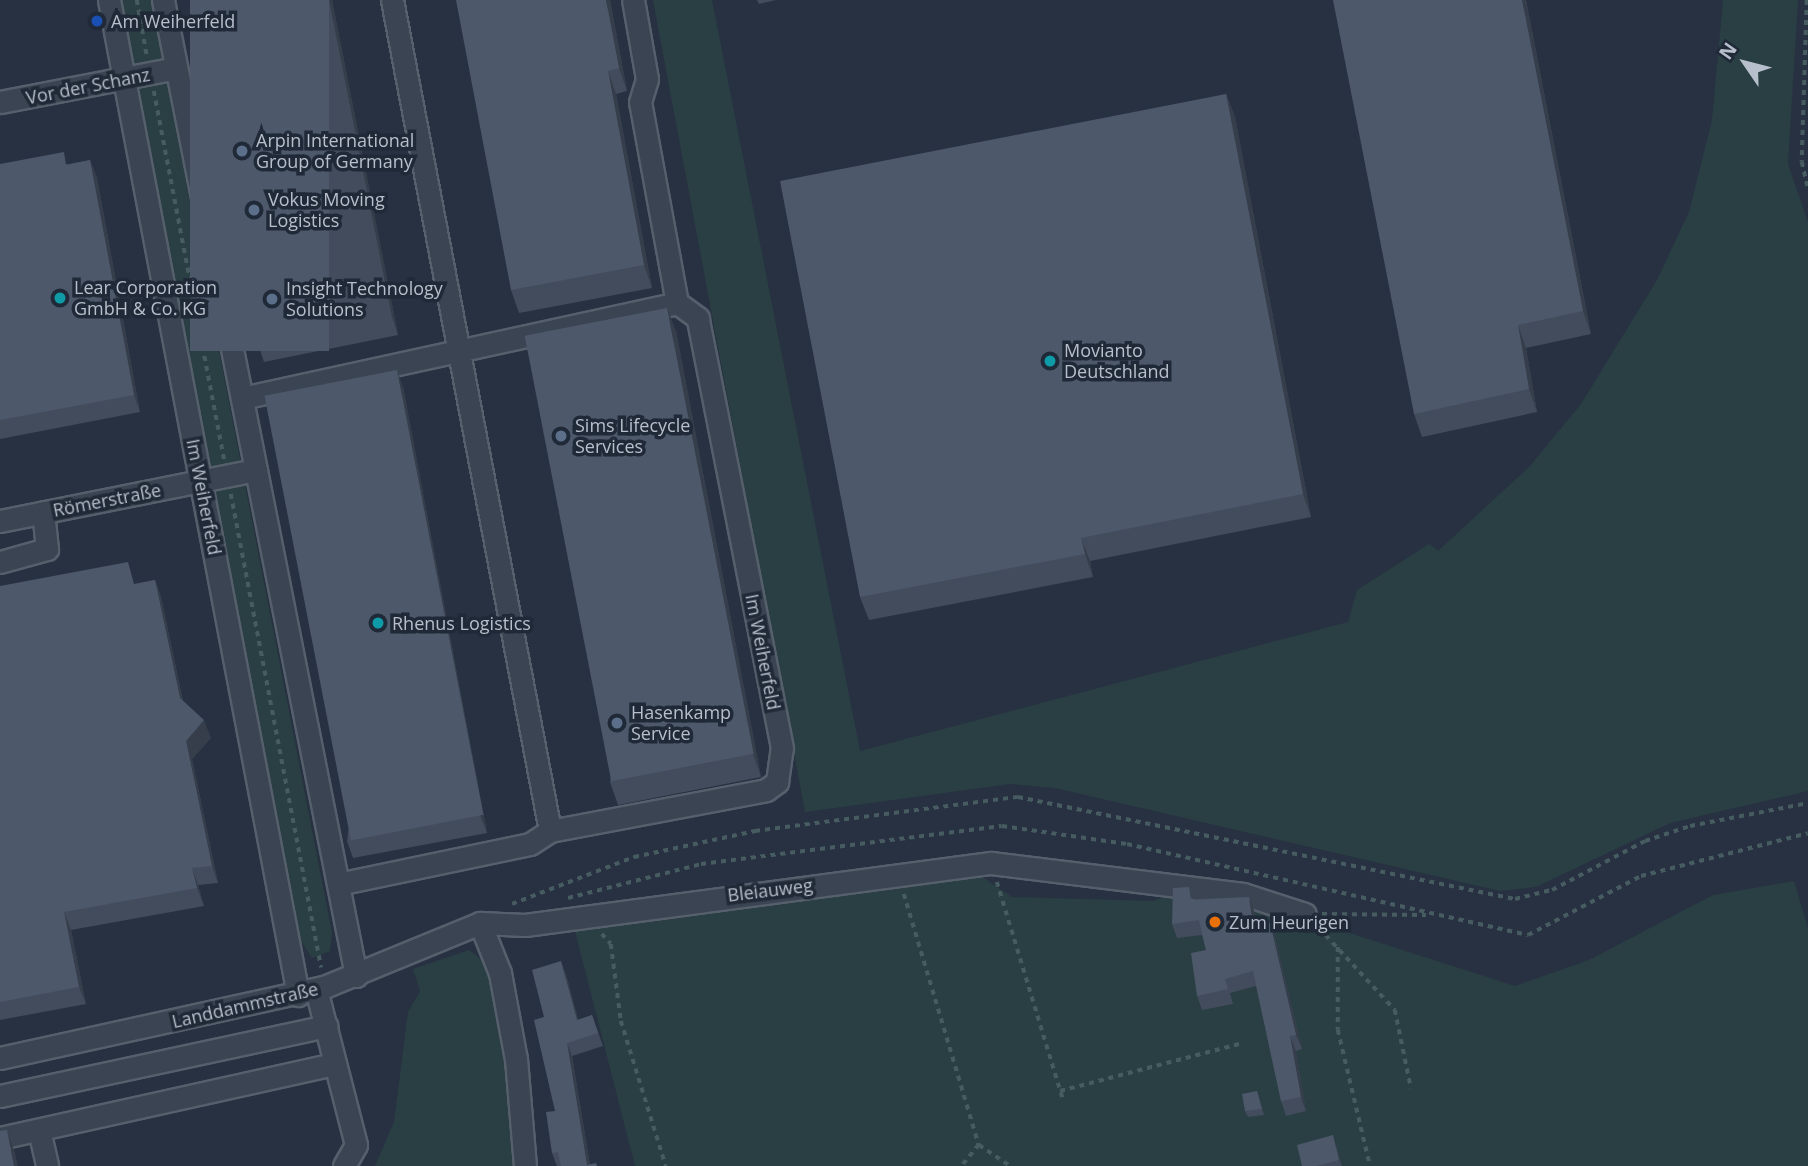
<!DOCTYPE html>
<meta charset="utf-8">
<style>
body{margin:0}
#map{position:relative;width:1808px;height:1166px;overflow:hidden;background:#273142;font-family:"Open Sans",sans-serif}
div>[style]{position:absolute}
.green>*{inset:0;background:#293f43}
.path>*{height:3.5px;margin-top:-1.75px;transform-origin:0;background:repeating-linear-gradient(90deg,#475c60 0 5px,transparent 0 10px)}
.roads{filter:drop-shadow(2px 0 #565f6c) drop-shadow(-2px 0 #565f6c) drop-shadow(0 2px #565f6c) drop-shadow(0 -2px #565f6c)}
.minor>*{height:21px;margin:-10.5px;padding:0 10.5px;transform-origin:10.5px;border-radius:10.5px;background:#3b4452}
.wall>*{inset:0;background:#424c5c}
.shaded-wall>*{inset:0;background:#363e4b}
.building>*{inset:0;background:#4d586b;transform-origin:0 0}
.dots>*{width:19px;height:19px;translate:-50% -50%;box-sizing:border-box;border:4px solid #202937;border-radius:50%}
span{translate:-50% -50%;white-space:nowrap;text-align:center;line-height:1.15;-webkit-text-stroke:7px #202937;paint-order:stroke}
.poi-label{font-size:18px;color:#b8bfcc}
.left{translate:0 -50%;text-align:left}
.street-label{font-size:18px;color:#b8bfcc}
.north{position:absolute;left:1710px;top:28px;width:70px;height:70px;-webkit-text-stroke:5px #202937;paint-order:stroke;rotate:305deg;font-size:19px;font-weight:700;line-height:28px;text-align:center;color:#b8bfcc}
.north::after{content:'';display:block;margin:auto;width:24px;height:32px;background:#b8bfcc;clip-path:polygon(50% 0,100% 100%,50% 72%,0 100%)}
</style>
<div id="map">
<div class="green">
<div style="clip-path:polygon(119px 0,151px 0,332px 933px,330px 951px,312px 958px,299px 938px)"></div>
<div style="clip-path:polygon(653px 0,712px 0,860px 751px,1348px 622px,1357px 590px,1429px 544px,1438px 551px,1530px 466px,1581px 404px,1657px 280px,1689px 212px,1712px 120px,1723px 0,1798px 0,1788px 164px,1808px 222px,1808px 791px,1670px 823px,1536px 887px,1500px 891px,1055px 788px,1010px 784px,805px 812px)"></div>
<div style="clip-path:polygon(978px 874px,1012px 897px,1153px 901px,1173px 893px,1256px 903px,1515px 986px,1589px 960px,1713px 895px,1794px 881px,1808px 928px,1808px 1166px,635px 1166px,574px 927px)"></div>
<div style="clip-path:polygon(469px 950px,484px 962px,497px 994px,512px 1063px,518px 1166px,375px 1166px,394px 1122px,408px 1012px,420px 991px,413px 969px)"></div>
</div>
<div class="path">
<div style="left:137px;top:0;width:57px;rotate:79.9deg"></div>
<div style="left:1807px;top:0;width:162px;rotate:91.8deg"></div>
<div style="left:1802px;top:162px;width:26px;rotate:77deg"></div>
<div style="left:154px;top:91px;width:375px;rotate:79.2deg"></div>
<div style="left:231px;top:494px;width:482px;rotate:79.2deg"></div>
<div style="left:997px;top:882px;width:230px;rotate:73.1deg"></div>
<div style="left:904px;top:894px;width:262px;rotate:73.4deg"></div>
<div style="left:979px;top:1145px;width:27px;rotate:129deg"></div>
<div style="left:568px;top:898px;width:137px;rotate:-14.3deg"></div>
<div style="left:701px;top:864px;width:303px;rotate:-7.2deg"></div>
<div style="left:1002px;top:826px;width:126px;rotate:8.2deg"></div>
<div style="left:1127px;top:844px;width:411px;rotate:12.8deg"></div>
<div style="left:1528px;top:935px;width:127px;rotate:-27.6deg"></div>
<div style="left:1641px;top:876px;width:172px;rotate:-14.4deg"></div>
<div style="left:512px;top:904px;width:131px;rotate:-21.1deg"></div>
<div style="left:634px;top:857px;width:124px;rotate:-12.1deg"></div>
<div style="left:755px;top:831px;width:265px;rotate:-7.4deg"></div>
<div style="left:1018px;top:797px;width:507px;rotate:11.6deg"></div>
<div style="left:1515px;top:899px;width:38px;rotate:-14deg"></div>
<div style="left:1552px;top:890px;width:105px;rotate:-27.8deg"></div>
<div style="left:1645px;top:841px;width:47px;rotate:-18.4deg"></div>
<div style="left:1690px;top:826px;width:120px;rotate:-11deg"></div>
<div style="left:1322px;top:914px;width:104px;rotate:0.6deg"></div>
<div style="left:1319px;top:928px;width:112px;rotate:47.2deg"></div>
<div style="left:1395px;top:1010px;width:80px;rotate:78.4deg"></div>
<div style="left:602px;top:934px;width:13px;rotate:48deg"></div>
<div style="left:611px;top:944px;width:78px;rotate:82.6deg"></div>
<div style="left:621px;top:1021px;width:152px;rotate:72.8deg"></div>
<div style="left:1338px;top:947px;width:83px;rotate:90deg"></div>
<div style="left:1338px;top:1030px;width:139px;rotate:76.7deg"></div>
<div style="left:1060px;top:1091px;width:185px;rotate:-14.7deg"></div>
<div style="left:979px;top:1145px;width:37px;rotate:34deg"></div>
</div>
<div class="roads">
<div class="minor">
<div style="left:109px;top:0;width:1013px;rotate:79.24deg"></div>
<div style="left:163px;top:0;width:995px;rotate:78.81deg"></div>
<div style="left:392px;top:0;width:846px;rotate:79.23deg"></div>
<div style="left:0;top:102px;width:179px;rotate:-10.9deg"></div>
<div style="left:242px;top:398px;width:445px;rotate:-12.3deg"></div>
<div style="left:677px;top:303px;width:204px;rotate:-100.4deg"></div>
<div style="left:640px;top:102px;width:24px;rotate:-73deg"></div>
<div style="left:647px;top:79px;width:80px;rotate:-100deg"></div>
<div style="left:0;top:521px;width:261px;rotate:-11.3deg"></div>
<div style="left:0;top:562px;width:49px;rotate:-15.5deg"></div>
<div style="left:47px;top:549px;width:37px;rotate:-96deg"></div>
<div style="left:338px;top:884px;width:196px;rotate:-11.8deg"></div>
<div style="left:530px;top:844px;width:24px;rotate:-33deg"></div>
<div style="left:550px;top:831px;width:220px;rotate:-10.7deg"></div>
<div style="left:766px;top:790px;width:14px;rotate:-36deg"></div>
<div style="left:777px;top:782px;width:34px;rotate:-82deg"></div>
<div style="left:782px;top:748px;width:438px;rotate:-101.1deg"></div>
<div style="left:698px;top:318px;width:26px;rotate:-144deg"></div>
<div style="left:480px;top:923px;width:54px;rotate:68.2deg"></div>
<div style="left:500px;top:973px;width:87px;rotate:79.5deg"></div>
<div style="left:516px;top:1059px;width:107px;rotate:85.2deg"></div>
<div style="left:316px;top:989px;width:161px;rotate:75.6deg"></div>
<div style="left:356px;top:1145px;width:24px;rotate:120deg"></div>
<div style="left:0;top:1058px;width:332px;rotate:-12.4deg"></div>
<div style="left:324px;top:987px;width:169px;rotate:-22.3deg"></div>
<div style="left:480px;top:923px;width:45px;rotate:2.5deg"></div>
<div style="left:525px;top:925px;width:470px;rotate:-7.6deg"></div>
<div style="left:991px;top:863px;width:254px;rotate:7deg"></div>
<div style="left:1243px;top:894px;width:65px;rotate:17.9deg"></div>
<div style="left:0;top:1096px;width:334px;rotate:-12.1deg"></div>
<div style="left:39px;top:1130px;width:37px;rotate:77deg"></div>
<div style="left:0;top:1138px;width:342px;rotate:-12.5deg"></div>
</div>
</div>
<div class="wall">
<div style="clip-path:polygon(190px 0,332px 0,398px 335px,264px 362px,258px 344px)"></div>
<div style="clip-path:polygon(610px 0,627px 91px,616px 94px,652px 288px,519px 313px,511px 290px)"></div>
<div style="clip-path:polygon(757px 0,776px 0,759px 4px)"></div>
<div style="clip-path:polygon(1526px 0,1591px 334px,1526px 348px,1537px 412px,1422px 437px,1414px 414px)"></div>
<div style="clip-path:polygon(1226px 94px,1235px 117px,1311px 517px,1090px 561px,1093px 577px,869px 620px,860px 597px)"></div>
<div style="clip-path:polygon(90px 160px,97px 178px,140px 412px,0 439px,0 164px,69px 164px)"></div>
<div style="clip-path:polygon(676px 331px,761px 777px,618px 805px,610px 782px)"></div>
<div style="clip-path:polygon(403px 387px,487px 833px,353px 858px,347px 841px)"></div>
<div style="clip-path:polygon(155px 580px,161px 597px,183px 701px,211px 738px,192px 759px,218px 883px,198px 885px,204px 906px,71px 930px,86px 1004px,0 1020px,0 586px,136px 584px)"></div>
<div style="clip-path:polygon(1249px 897px,1254px 911px,1256px 926px,1270px 923px,1275px 937px,1302px 1049px,1296px 1051px,1306px 1111px,1286px 1116px,1281px 1101px,1256px 986px,1230px 993px,1233px 1004px,1202px 1010px,1197px 996px,1206px 950px,1202px 935px,1177px 938px,1172px 924px,1194px 899px)"></div>
<div style="clip-path:polygon(566px 974px,578px 1020px,592px 1015px,603px 1046px,572px 1056px,590px 1165px,597px 1166px,557px 1166px,552px 1153px)"></div>
<div style="clip-path:polygon(1257px 1091px,1264px 1115px,1248px 1117px,1245px 1111px)"></div>
<div style="clip-path:polygon(1337px 1147px,1342px 1166px,1302px 1166px)"></div>
</div>
<div class="shaded-wall">
<div style="clip-path:polygon(329px 0,332px 0,398px 335px,392px 317px)"></div>
<div style="clip-path:polygon(606px 0,610px 0,627px 91px,619px 68px)"></div>
<div style="clip-path:polygon(1522px 0,1526px 0,1591px 334px,1583px 311px)"></div>
<div style="clip-path:polygon(608px 71px,616px 94px,652px 288px,644px 265px)"></div>
<div style="clip-path:polygon(1226px 94px,1235px 117px,1311px 517px,1303px 494px)"></div>
<div style="clip-path:polygon(90px 160px,97px 178px,140px 412px,134px 395px)"></div>
<div style="clip-path:polygon(667px 308px,676px 331px,761px 777px,753px 754px)"></div>
<div style="clip-path:polygon(1518px 325px,1526px 348px,1537px 412px,1529px 389px)"></div>
<div style="clip-path:polygon(397px 370px,403px 387px,487px 833px,480px 815px)"></div>
<div style="clip-path:polygon(1081px 538px,1090px 561px,1093px 577px,1085px 554px)"></div>
<div style="clip-path:polygon(155px 580px,161px 597px,186px 716px,180px 698px)"></div>
<div style="clip-path:polygon(204px 720px,211px 738px,192px 759px,218px 883px,212px 866px,186px 741px)"></div>
<div style="clip-path:polygon(192px 868px,198px 885px,204px 906px,197px 888px)"></div>
<div style="clip-path:polygon(1249px 897px,1254px 911px,1258px 941px,1253px 926px)"></div>
<div style="clip-path:polygon(64px 912px,71px 930px,86px 1004px,79px 987px)"></div>
<div style="clip-path:polygon(1270px 923px,1275px 937px,1302px 1049px,1296px 1035px)"></div>
<div style="clip-path:polygon(561px 961px,566px 974px,582px 1033px,577px 1020px)"></div>
<div style="clip-path:polygon(1290px 1036px,1296px 1051px,1306px 1111px,1301px 1097px)"></div>
<div style="clip-path:polygon(567px 1043px,572px 1056px,590px 1166px,587px 1166px)"></div>
<div style="clip-path:polygon(7px 1130px,15px 1153px,18px 1166px,14px 1166px)"></div>
<div style="clip-path:polygon(1333px 1135px,1337px 1147px,1342px 1166px,1339px 1160px)"></div>
</div>
<div class="building">
<div style="left:190px;top:0;width:139px;height:351px"></div>
<div style="clip-path:polygon(456px 0,606px 0,619px 68px,608px 71px,644px 265px,511px 290px)"></div>
<div style="clip-path:polygon(1333px 0,1522px 0,1583px 311px,1518px 325px,1529px 389px,1414px 414px)"></div>
<div style="clip-path:polygon(1226px 94px,1303px 494px,1081px 538px,1085px 554px,860px 597px,780px 181px)"></div>
<div style="clip-path:polygon(64px 152px,66px 165px,90px 160px,134px 395px,0 420px,0 164px)"></div>
<div style="left:667px;top:308px;width:454px;height:145px;rotate:79deg"></div>
<div style="left:397px;top:370px;width:453px;height:135px;rotate:79deg"></div>
<div style="clip-path:polygon(128px 562px,134px 584px,155px 580px,180px 698px,204px 720px,186px 741px,212px 866px,192px 868px,197px 888px,64px 912px,79px 987px,0 1002px,0 586px)"></div>
<div style="clip-path:polygon(1189px 887px,1191px 900px,1249px 897px,1253px 926px,1270px 923px,1296px 1035px,1290px 1036px,1301px 1097px,1281px 1101px,1253px 971px,1225px 979px,1228px 989px,1197px 996px,1191px 953px,1206px 950px,1199px 920px,1172px 924px,1173px 888px)"></div>
<div style="clip-path:polygon(561px 961px,577px 1020px,592px 1015px,598px 1033px,567px 1043px,587px 1165px,596px 1163px,597px 1166px,561px 1166px,558px 1152px,552px 1153px,546px 1112px,555px 1111px,534px 1020px,544px 1017px,532px 970px)"></div>
<div style="clip-path:polygon(1257px 1091px,1262px 1109px,1245px 1111px,1242px 1094px)"></div>
<div style="clip-path:polygon(7px 1130px,14px 1166px,0 1166px,0 1131px)"></div>
<div style="clip-path:polygon(1333px 1135px,1339px 1160px,1316px 1166px,1302px 1166px,1297px 1145px)"></div>
</div>
<div class="dots">
<div style="left:97px;top:21px;background:#1a4fb4"></div>
<div style="left:242px;top:151px;background:#5c6f8a"></div>
<div style="left:254px;top:210px;background:#5c6f8a"></div>
<div style="left:60px;top:298px;background:#0f9aa8"></div>
<div style="left:272px;top:299px;background:#5c6f8a"></div>
<div style="left:1050px;top:361px;background:#0f9aa8"></div>
<div style="left:561px;top:436px;background:#5c6f8a"></div>
<div style="left:378px;top:623px;background:#0f9aa8"></div>
<div style="left:617px;top:723px;background:#5c6f8a"></div>
<div style="left:1215px;top:922px;background:#e8710a"></div>
</div>
<div class="poi-label">
<span class="left" style="left:111px;top:21px">Am Weiherfeld</span>
<span class="left" style="left:256px;top:151px">Arpin International<br>Group of Germany</span>
<span class="left" style="left:268px;top:210px">Vokus Moving<br>Logistics</span>
<span class="left" style="left:74px;top:298px">Lear Corporation<br>GmbH &amp; Co. KG</span>
<span class="left" style="left:286px;top:299px">Insight Technology<br>Solutions</span>
<span class="left" style="left:1064px;top:361px">Movianto<br>Deutschland</span>
<span class="left" style="left:575px;top:436px">Sims Lifecycle<br>Services</span>
<span class="left" style="left:392px;top:623px">Rhenus Logistics</span>
<span class="left" style="left:631px;top:723px">Hasenkamp<br>Service</span>
<span class="left" style="left:1229px;top:922px">Zum Heurigen</span>
</div>
<div class="street-label">
<span style="left:88px;top:86px;rotate:-11deg">Vor der Schanz</span>
<span style="left:204px;top:497px;rotate:79deg">Im Weiherfeld</span>
<span style="left:107px;top:500px;rotate:-11deg">Römerstraße</span>
<span style="left:763px;top:652px;rotate:79deg">Im Weiherfeld</span>
<span style="left:770px;top:890px;rotate:-7deg">Bleiauweg</span>
<span style="left:245px;top:1005px;rotate:-13deg">Landdammstraße</span>
</div>
<div class="north">N</div>
</div>
